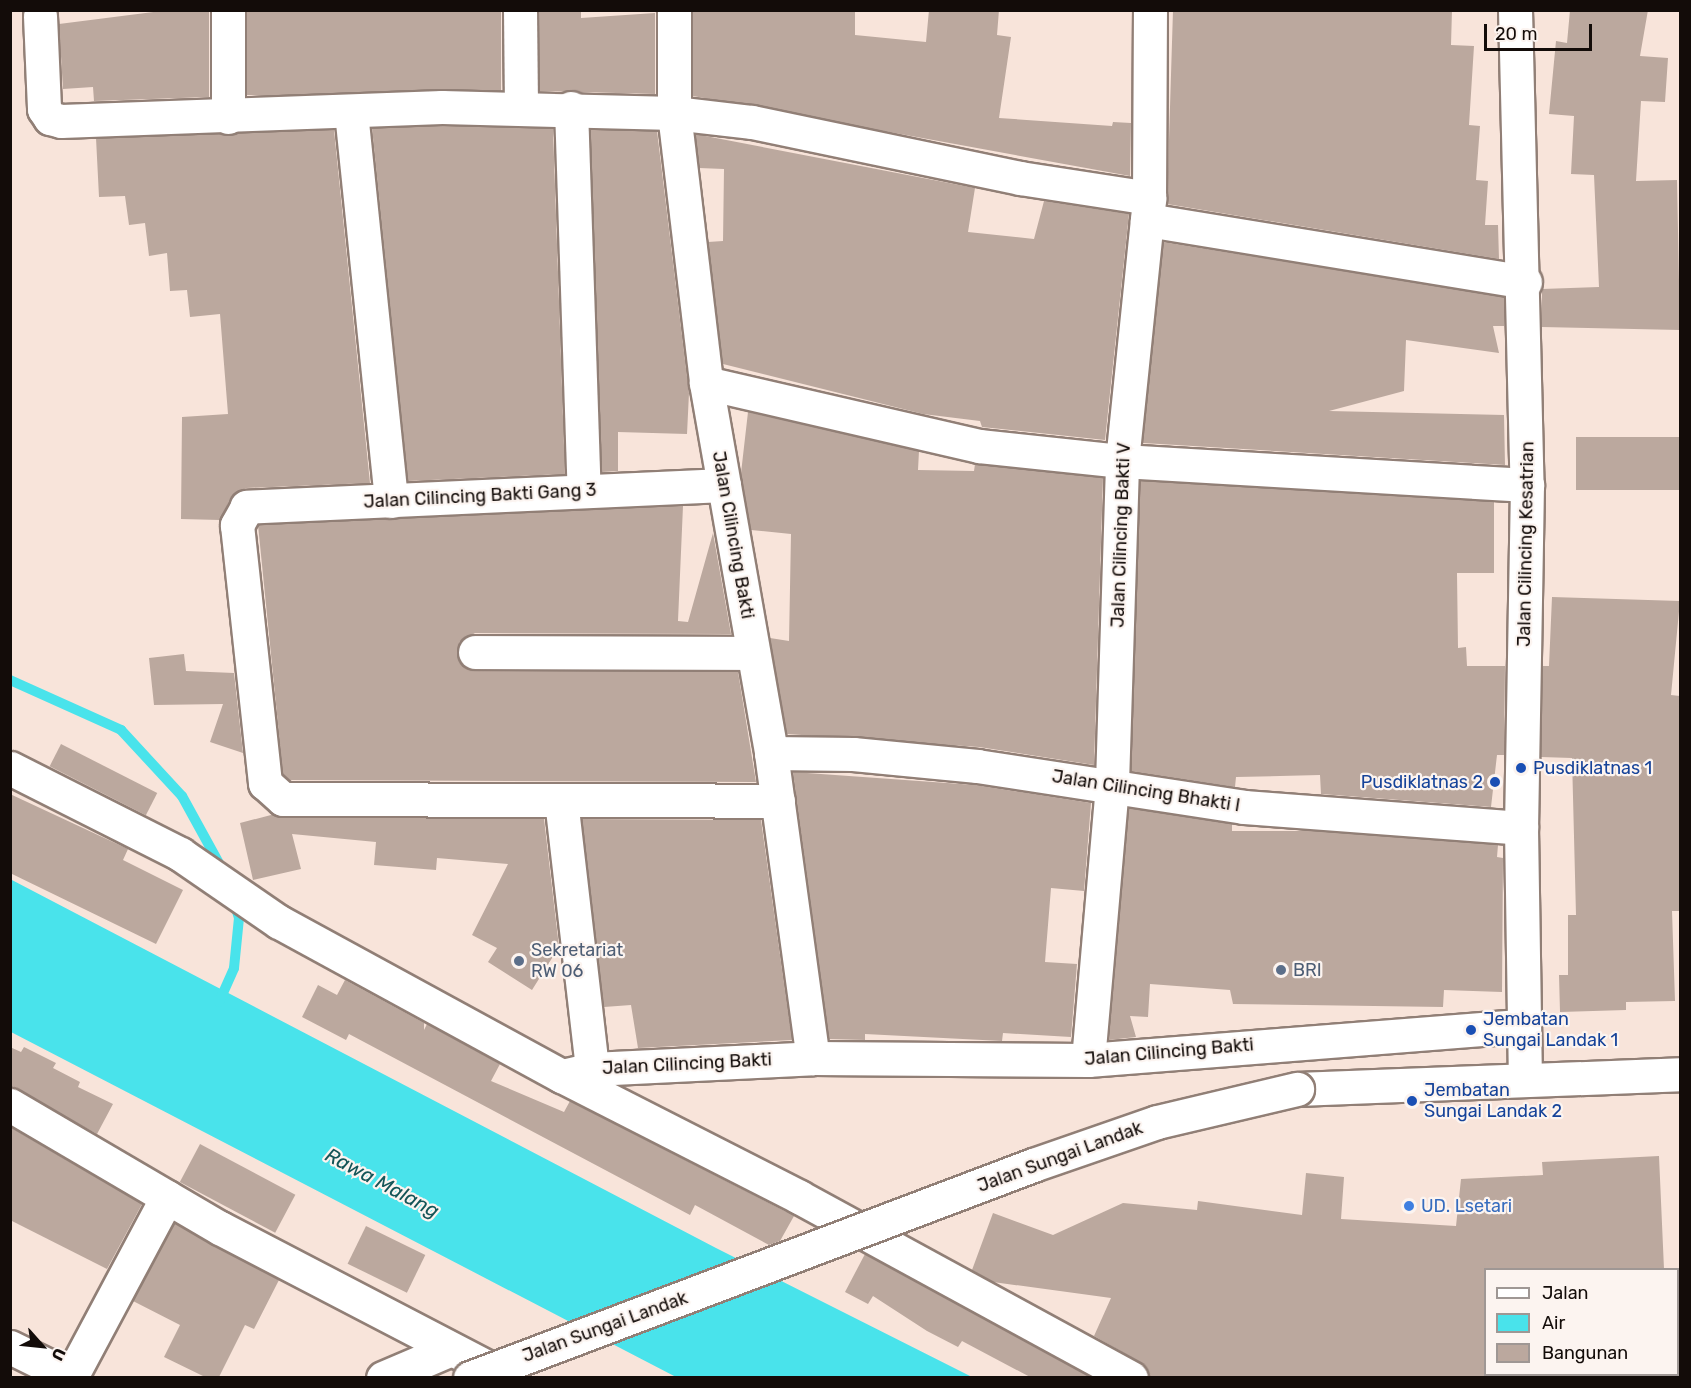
<!DOCTYPE html>
<style>
body{margin:0}
#map{position:relative;width:1691px;height:1388px;overflow:hidden;background:#f8e4da;font-family:Rubik,sans-serif}
div>[style]{position:absolute}
.water>*{inset:0;background:#49e3eb}
.stream>*{height:10px;margin:-5px;padding:0 5px;transform-origin:5px;border-radius:5px;background:#49e3eb}
.building>*{inset:0;background:#bba89e;transform-origin:0 0}
.roads{filter:drop-shadow(2px 0 #917f76) drop-shadow(-2px 0 #917f76) drop-shadow(0 2px #917f76) drop-shadow(0 -2px #917f76)}
.minor>*{height:33px;margin:-16.5px;padding:0 16.5px;transform-origin:16.5px;border-radius:16.5px;background:#fff}
.bridges{filter:drop-shadow(2px 0 #917f76) drop-shadow(-2px 0 #917f76) drop-shadow(0 2px #917f76) drop-shadow(0 -2px #917f76)}
.minor-bridge>*{height:33px;margin:-16.5px;padding:0 16.5px;transform-origin:16.5px;border-radius:16.5px;background:#fff}
.dots>*{width:16px;height:16px;translate:-50% -50%;box-sizing:border-box;border:3px solid #fcf4f0;border-radius:50%}
span{translate:-50% -50%;white-space:nowrap;text-align:center;line-height:1.15;-webkit-text-stroke:4.5px #fcf4f0;paint-order:stroke}
.street-label{font-size:18px;color:#130c09}
.transit-label{font-size:18px;color:#164399}
.left{translate:0 -50%;text-align:left}
.right{translate:-100% -50%;text-align:right}
.service-label{font-size:18px;color:#4e5e75}
.shop-label{font-size:18px;color:#366cbe}
.water-label{font-size:20px;color:#155558;font-style:italic}
.frame{position:absolute;inset:0;border:12px solid #130c09;pointer-events:none}
.legend{position:absolute;left:1484px;top:1268px;width:195px;height:108px;box-sizing:border-box;background:#fcf4f0;border:2px solid #9f9794;margin:0;padding:8px 10px;list-style:none;font-size:18px;color:#130c09}
.legend li{display:flex;align-items:center;gap:12px;height:30px}
.legend b{width:30px;border:2px solid #9f9794}
.north{position:absolute;left:12px;top:1316px;width:60px;height:60px;-webkit-text-stroke:4px #fcf4f0;paint-order:stroke;rotate:117deg;font-size:16px;font-weight:700;line-height:24px;text-align:center;color:#130c09}
.north::after{content:'';display:block;margin:auto;width:21px;height:27px;background:#130c09;clip-path:polygon(50% 0,100% 100%,50% 72%,0 100%)}
.scale{position:absolute;left:1484px;top:24px;width:108px;height:27px;box-sizing:border-box;border:3px solid #130c09;border-top:0;padding-left:8px;font-size:18px;line-height:21px;white-space:nowrap;color:#130c09;-webkit-text-stroke:4px #fcf4f0;paint-order:stroke}
</style>
<div id="map">
<div class="water">
<div style="clip-path:polygon(10px 879px,716px 1248px,972px 1377px,676px 1377px,11px 1032px)"></div>
</div>
<div class="stream">
<div style="left:10px;top:680px;width:122px;rotate:24.2deg"></div>
<div style="left:121px;top:730px;width:90px;rotate:47.3deg"></div>
<div style="left:182px;top:796px;width:91px;rotate:61.2deg"></div>
<div style="left:219px;top:1002px;width:37px;rotate:-66deg"></div>
<div style="left:234px;top:968px;width:50px;rotate:-84.3deg"></div>
<div style="left:239px;top:918px;width:17px;rotate:-107deg"></div>
</div>
<div class="building">
<div style="clip-path:polygon(169px 10px,209px 10px,209px 97px,94px 101px,93px 87px,63px 89px,59px 24px)"></div>
<div style="left:247px;top:10px;width:254px;height:85px"></div>
<div style="clip-path:polygon(539px 10px,581px 10px,581px 18px,655px 13px,655px 94px,540px 91px)"></div>
<div style="clip-path:polygon(855px 10px,855px 35px,926px 42px,929px 10px,999px 10px,997px 35px,1011px 37px,999px 118px,1112px 126px,1113px 122px,1131px 123px,1130px 176px,693px 96px,693px 11px)"></div>
<div style="clip-path:polygon(1173px 10px,1452px 10px,1451px 45px,1474px 46px,1469px 125px,1480px 126px,1476px 180px,1488px 181px,1485px 225px,1498px 225px,1499px 259px,1167px 204px)"></div>
<div style="clip-path:polygon(1570px 10px,1648px 10px,1640px 56px,1668px 58px,1665px 102px,1641px 101px,1636px 181px,1677px 180px,1680px 330px,1542px 327px,1542px 289px,1599px 287px,1594px 175px,1571px 174px,1574px 116px,1549px 114px,1556px 41px,1567px 43px)"></div>
<div style="clip-path:polygon(442px 126px,553px 129px,565px 474px,408px 481px,372px 128px)"></div>
<div style="clip-path:polygon(334px 130px,370px 483px,246px 488px,231px 497px,220px 520px,181px 519px,182px 417px,228px 414px,220px 314px,190px 317px,187px 290px,170px 291px,167px 253px,149px 256px,145px 223px,129px 225px,125px 196px,99px 197px,96px 138px)"></div>
<div style="clip-path:polygon(590px 130px,657px 131px,689px 393px,687px 434px,618px 432px,618px 471px,602px 472px)"></div>
<div style="clip-path:polygon(695px 134px,975px 188px,968px 232px,1034px 239px,1044px 201px,1129px 214px,1105px 440px,982px 427px,980px 421px,923px 414px,723px 364px,708px 242px,723px 241px,724px 169px,699px 168px)"></div>
<div style="clip-path:polygon(1163px 242px,1504px 297px,1504px 326px,1493px 326px,1499px 353px,1406px 340px,1404px 391px,1329px 411px,1504px 415px,1505px 465px,1143px 443px)"></div>
<div style="clip-path:polygon(748px 412px,919px 451px,918px 470px,974px 471px,975px 464px,1103px 478px,1094px 765px,979px 747px,787px 734px,770px 638px,789px 641px,791px 534px,751px 530px,741px 473px)"></div>
<div style="left:1576px;top:437px;width:104px;height:53px"></div>
<div style="clip-path:polygon(1140px 481px,1494px 502px,1494px 573px,1457px 573px,1458px 648px,1466px 647px,1467px 666px,1505px 666px,1504px 755px,1497px 755px,1491px 807px,1321px 794px,1320px 775px,1236px 777px,1235px 787px,1131px 771px)"></div>
<div style="clip-path:polygon(683px 506px,678px 621px,688px 622px,713px 533px,731px 634px,475px 633px,459px 642px,459px 661px,475px 671px,738px 672px,756px 782px,290px 780px,283px 774px,258px 525px)"></div>
<div style="clip-path:polygon(1552px 597px,1680px 601px,1671px 695px,1680px 696px,1680px 911px,1672px 911px,1675px 1001px,1626px 1002px,1626px 1010px,1560px 1012px,1559px 975px,1568px 975px,1568px 915px,1576px 915px,1572px 758px,1541px 757px,1543px 666px,1549px 666px)"></div>
<div style="clip-path:polygon(184px 654px,186px 671px,234px 673px,243px 753px,210px 742px,223px 704px,154px 705px,149px 658px)"></div>
<div style="left:61px;top:744px;width:108px;height:25px;rotate:27deg"></div>
<div style="clip-path:polygon(793px 772px,975px 785px,1091px 803px,1084px 891px,1051px 888px,1045px 962px,1077px 964px,1071px 1037px,1003px 1033px,1002px 1041px,865px 1034px,865px 1040px,829px 1039px)"></div>
<div style="clip-path:polygon(10px 794px,128px 849px,123px 860px,183px 890px,156px 944px,10px 873px)"></div>
<div style="clip-path:polygon(1129px 808px,1232px 824px,1232px 831px,1310px 831px,1498px 845px,1497px 857px,1503px 858px,1502px 992px,1444px 990px,1443px 1007px,1233px 1004px,1230px 990px,1150px 984px,1148px 1017px,1130px 1016px,1136px 1037px,1109px 1040px)"></div>
<div style="clip-path:polygon(271px 815px,544px 819px,559px 947px,532px 990px,488px 962px,497px 948px,472px 935px,508px 864px,437px 858px,436px 870px,374px 865px,376px 842px,292px 834px,301px 869px,253px 880px,240px 823px)"></div>
<div style="clip-path:polygon(582px 819px,761px 820px,792px 1040px,638px 1048px,631px 1005px,604px 1007px)"></div>
<div style="clip-path:polygon(345px 980px,424px 1023px,424px 1030px,427px 1024px,500px 1064px,491px 1081px,564px 1112px,570px 1101px,794px 1216px,780px 1241px,769px 1245px,695px 1205px,690px 1215px,349px 1034px,346px 1040px,302px 1017px,318px 985px,337px 995px)"></div>
<div style="clip-path:polygon(10px 1047px,21px 1052px,24px 1047px,56px 1063px,53px 1068px,80px 1082px,78px 1087px,113px 1104px,97px 1134px,10px 1086px)"></div>
<div style="clip-path:polygon(10px 1127px,142px 1204px,107px 1269px,10px 1220px)"></div>
<div style="left:200px;top:1144px;width:108px;height:43px;rotate:28deg"></div>
<div style="clip-path:polygon(1659px 1156px,1664px 1269px,1485px 1269px,1485px 1377px,1150px 1377px,1140px 1362px,1094px 1336px,1111px 1298px,993px 1282px,972px 1270px,993px 1213px,1053px 1235px,1123px 1203px,1197px 1210px,1198px 1201px,1302px 1215px,1306px 1173px,1344px 1177px,1341px 1219px,1456px 1226px,1461px 1179px,1543px 1175px,1542px 1162px)"></div>
<div style="clip-path:polygon(174px 1223px,279px 1280px,254px 1329px,245px 1325px,219px 1377px,205px 1377px,164px 1357px,180px 1325px,133px 1301px)"></div>
<div style="left:366px;top:1226px;width:66px;height:42px;rotate:26deg"></div>
<div style="clip-path:polygon(865px 1254px,1091px 1377px,1030px 1377px,962px 1341px,958px 1347px,927px 1331px,873px 1296px,868px 1304px,845px 1292px)"></div>
</div>
<div class="roads">
<div class="minor">
<div style="left:228px;top:10px;width:107px;rotate:90deg"></div>
<div style="left:520px;top:10px;width:96px;rotate:89.4deg"></div>
<div style="left:674px;top:10px;width:103px;rotate:90deg"></div>
<div style="left:674px;top:113px;width:272px;rotate:83.2deg"></div>
<div style="left:706px;top:383px;width:376px;rotate:80deg"></div>
<div style="left:771px;top:753px;width:308px;rotate:82.2deg"></div>
<div style="left:1515px;top:10px;width:475px;rotate:88.6deg"></div>
<div style="left:1527px;top:485px;width:343px;rotate:91deg"></div>
<div style="left:1521px;top:828px;width:249px;rotate:89.1deg"></div>
<div style="left:40px;top:16px;width:93px;rotate:87.5deg"></div>
<div style="left:44px;top:109px;width:11px;rotate:56deg"></div>
<div style="left:50px;top:118px;width:11px;rotate:15deg"></div>
<div style="left:61px;top:121px;width:381px;rotate:-2.1deg"></div>
<div style="left:442px;top:107px;width:232px;rotate:1.5deg"></div>
<div style="left:674px;top:113px;width:79px;rotate:6.6deg"></div>
<div style="left:752px;top:122px;width:274px;rotate:11.8deg"></div>
<div style="left:1020px;top:178px;width:131px;rotate:8.8deg"></div>
<div style="left:571px;top:108px;width:383px;rotate:88.1deg"></div>
<div style="left:351px;top:112px;width:391px;rotate:84.1deg"></div>
<div style="left:1147px;top:220px;width:383px;rotate:9.3deg"></div>
<div style="left:706px;top:383px;width:280px;rotate:13deg"></div>
<div style="left:979px;top:446px;width:144px;rotate:6deg"></div>
<div style="left:1122px;top:461px;width:406px;rotate:3.4deg"></div>
<div style="left:724px;top:485px;width:478px;rotate:177.4deg"></div>
<div style="left:247px;top:507px;width:21px;rotate:119deg"></div>
<div style="left:237px;top:525px;width:260px;rotate:83.8deg"></div>
<div style="left:265px;top:783px;width:24px;rotate:42deg"></div>
<div style="left:283px;top:799px;width:495px;rotate:0.2deg"></div>
<div style="left:475px;top:652px;width:278px;rotate:0.2deg"></div>
<div style="left:771px;top:753px;width:82px;rotate:0.7deg"></div>
<div style="left:853px;top:754px;width:125px;rotate:5.5deg"></div>
<div style="left:977px;top:766px;width:270px;rotate:8.7deg"></div>
<div style="left:1244px;top:807px;width:278px;rotate:4.3deg"></div>
<div style="left:10px;top:768px;width:191px;rotate:26.8deg"></div>
<div style="left:180px;top:854px;width:120px;rotate:34.5deg"></div>
<div style="left:279px;top:922px;width:322px;rotate:28.6deg"></div>
<div style="left:562px;top:1076px;width:266px;rotate:27deg"></div>
<div style="left:799px;top:1197px;width:378px;rotate:28.6deg"></div>
<div style="left:561px;top:800px;width:271px;rotate:83.4deg"></div>
<div style="left:1088px;top:1060px;width:278px;rotate:-85deg"></div>
<div style="left:1112px;top:783px;width:322px;rotate:-88.2deg"></div>
<div style="left:1122px;top:461px;width:264px;rotate:-84.1deg"></div>
<div style="left:1149px;top:198px;width:188px;rotate:-89.7deg"></div>
<div style="left:562px;top:1076px;width:31px;rotate:-13deg"></div>
<div style="left:592px;top:1069px;width:221px;rotate:-2.8deg"></div>
<div style="left:813px;top:1058px;width:275px;rotate:0.4deg"></div>
<div style="left:1088px;top:1060px;width:436px;rotate:-4.5deg"></div>
<div style="left:1297px;top:1089px;width:383px;rotate:-2.2deg"></div>
<div style="left:10px;top:1105px;width:243px;rotate:30.4deg"></div>
<div style="left:220px;top:1228px;width:325px;rotate:27.5deg"></div>
<div style="left:10px;top:1347px;width:70px;rotate:26.2deg"></div>
<div style="left:71px;top:1377px;width:204px;rotate:-61.9deg"></div>
<div style="left:383px;top:1378px;width:74px;rotate:-23.1deg"></div>
</div>
</div>
<div class="bridges">
<div class="minor-bridge">
<div style="left:470px;top:1378px;width:602px;rotate:-20.72deg"></div>
<div style="left:1033px;top:1165px;width:131px;rotate:-19.1deg"></div>
<div style="left:1157px;top:1122px;width:144px;rotate:-13.3deg"></div>
</div>
</div>
<div class="dots">
<div style="left:1521px;top:768px;background:#1a4fb4"></div>
<div style="left:1495px;top:782px;background:#1a4fb4"></div>
<div style="left:519px;top:961px;background:#5c6f8a"></div>
<div style="left:1281px;top:970px;background:#5c6f8a"></div>
<div style="left:1471px;top:1030px;background:#1a4fb4"></div>
<div style="left:1412px;top:1101px;background:#1a4fb4"></div>
<div style="left:1409px;top:1206px;background:#3f7fe0"></div>
</div>
<div class="street-label">
<span style="left:480px;top:496px;rotate:-3deg">Jalan Cilincing Bakti Gang 3</span>
<span style="left:733px;top:535px;rotate:80deg">Jalan Cilincing Bakti</span>
<span style="left:1121px;top:535px;rotate:-88deg">Jalan Cilincing Bakti V</span>
<span style="left:1526px;top:544px;rotate:-89deg">Jalan Cilincing Kesatrian</span>
<span style="left:1146px;top:791px;rotate:9deg">Jalan Cilincing Bhakti I</span>
<span style="left:1169px;top:1052px;rotate:-5deg">Jalan Cilincing Bakti</span>
<span style="left:687px;top:1064px;rotate:-3deg">Jalan Cilincing Bakti</span>
<span style="left:1060px;top:1157px;rotate:-20deg">Jalan Sungai Landak</span>
<span style="left:605px;top:1327px;rotate:-20deg">Jalan Sungai Landak</span>
</div>
<div class="transit-label">
<span class="left" style="left:1533px;top:768px">Pusdiklatnas 1</span>
<span class="right" style="left:1483px;top:782px">Pusdiklatnas 2</span>
<span class="left" style="left:1483px;top:1030px">Jembatan<br>Sungai Landak 1</span>
<span class="left" style="left:1424px;top:1101px">Jembatan<br>Sungai Landak 2</span>
</div>
<div class="service-label">
<span class="left" style="left:531px;top:961px">Sekretariat<br>RW 06</span>
<span class="left" style="left:1293px;top:970px">BRI</span>
</div>
<div class="shop-label">
<span class="left" style="left:1421px;top:1206px">UD. Lsetari</span>
</div>
<div class="water-label">
<span style="left:382px;top:1183px;rotate:28deg">Rawa Malang</span>
</div>
<div class="frame"></div>
<ul class="legend">
<li><b style="height:8px;background:#fff"></b>Jalan</li>
<li><b style="height:16px;background:#49e3eb"></b>Air</li>
<li><b style="height:16px;background:#bba89e"></b>Bangunan</li>
</ul>
<div class="north">U</div>
<div class="scale">20 m</div>
</div>
